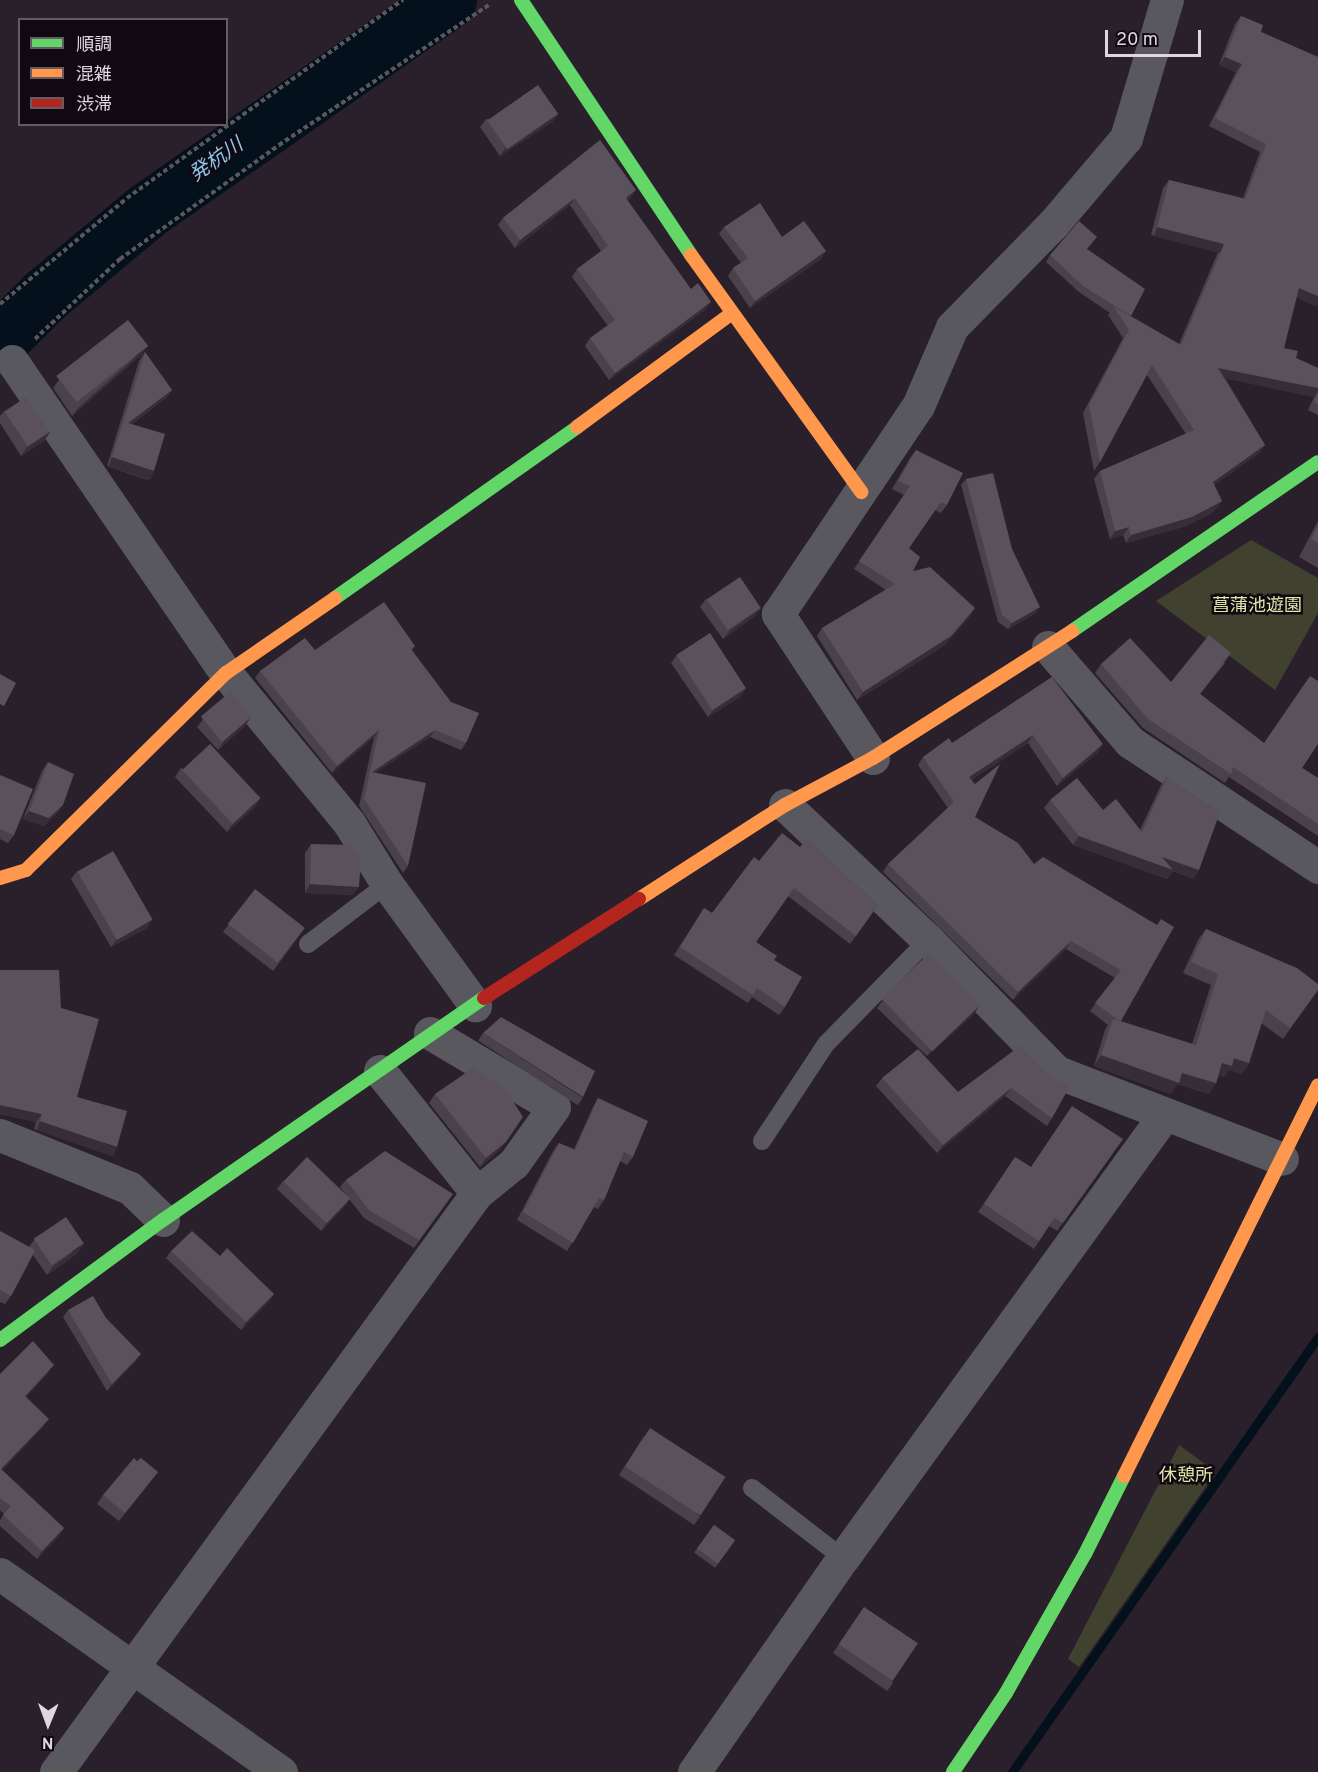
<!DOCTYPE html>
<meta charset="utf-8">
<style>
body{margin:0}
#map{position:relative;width:1318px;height:1772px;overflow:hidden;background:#29202b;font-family:Overpass,"Noto Sans JP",sans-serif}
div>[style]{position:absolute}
.green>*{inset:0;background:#40422f}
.stream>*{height:9px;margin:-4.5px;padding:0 4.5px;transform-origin:4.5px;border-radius:4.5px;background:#04111d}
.river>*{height:57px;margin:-28.5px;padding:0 28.5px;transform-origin:28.5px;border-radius:28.5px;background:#04111d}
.path>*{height:4px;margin-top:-2px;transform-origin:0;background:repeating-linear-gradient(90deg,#59565c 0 4.5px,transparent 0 7.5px)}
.lane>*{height:18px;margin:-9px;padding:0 9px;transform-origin:9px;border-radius:9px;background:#59585e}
.street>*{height:33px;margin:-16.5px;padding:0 16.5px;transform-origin:16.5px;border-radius:16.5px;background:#59585e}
.fast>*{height:14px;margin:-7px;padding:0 7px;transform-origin:7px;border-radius:7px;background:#63d668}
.slow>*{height:14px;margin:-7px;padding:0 7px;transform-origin:7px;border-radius:7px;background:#ff974d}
.jam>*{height:14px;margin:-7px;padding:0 7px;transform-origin:7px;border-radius:7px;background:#b3261e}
.wall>*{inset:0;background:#49414b;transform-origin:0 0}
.shaded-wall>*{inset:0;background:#362d38;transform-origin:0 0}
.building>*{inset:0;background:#5a515c;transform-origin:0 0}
span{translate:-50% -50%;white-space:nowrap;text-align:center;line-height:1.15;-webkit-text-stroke:5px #100912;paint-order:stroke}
.park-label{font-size:18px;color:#e0e7a8}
.water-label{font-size:20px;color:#8ac7ec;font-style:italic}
.legend{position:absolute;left:18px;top:18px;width:210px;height:108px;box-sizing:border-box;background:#100912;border:2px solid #645b66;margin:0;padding:8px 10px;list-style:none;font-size:18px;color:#e1d5e3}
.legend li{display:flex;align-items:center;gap:12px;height:30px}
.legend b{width:30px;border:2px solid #645b66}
.north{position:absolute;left:18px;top:1694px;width:60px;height:60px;-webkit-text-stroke:4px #100912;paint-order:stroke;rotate:181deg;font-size:16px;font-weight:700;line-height:24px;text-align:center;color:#e1d5e3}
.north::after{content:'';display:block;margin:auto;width:21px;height:27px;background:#e1d5e3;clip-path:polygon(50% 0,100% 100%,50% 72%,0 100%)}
.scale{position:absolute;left:1105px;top:30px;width:96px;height:27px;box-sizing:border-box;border:3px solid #e1d5e3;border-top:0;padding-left:8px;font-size:18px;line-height:21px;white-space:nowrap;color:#e1d5e3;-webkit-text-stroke:4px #100912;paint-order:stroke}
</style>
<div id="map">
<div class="green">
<div style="clip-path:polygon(1251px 540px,1318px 578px,1318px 613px,1275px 690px,1156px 601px)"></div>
<div style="clip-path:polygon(1179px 1445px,1216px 1472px,1079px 1667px,1068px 1659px)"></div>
</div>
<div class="stream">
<div style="left:1012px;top:1772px;width:532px;rotate:-54.88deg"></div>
</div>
<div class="river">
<div style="left:0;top:340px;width:64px;rotate:-45deg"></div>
<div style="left:45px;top:295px;width:131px;rotate:-39.7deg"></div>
<div style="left:146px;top:211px;width:368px;rotate:-34.9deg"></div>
</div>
<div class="path">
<div style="left:0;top:304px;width:165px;rotate:-39.8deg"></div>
<div style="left:127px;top:198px;width:340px;rotate:-35.7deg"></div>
<div style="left:35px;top:339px;width:117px;rotate:-43.3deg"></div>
<div style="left:120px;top:259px;width:196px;rotate:-35.6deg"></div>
<div style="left:279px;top:145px;width:252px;rotate:-33.7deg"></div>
</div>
<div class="lane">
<div style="left:308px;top:944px;width:99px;rotate:-37.2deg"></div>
<div style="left:762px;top:1141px;width:116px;rotate:-56.6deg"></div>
<div style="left:826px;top:1044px;width:146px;rotate:-45.6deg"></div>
<div style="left:752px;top:1488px;width:115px;rotate:37.6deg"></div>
</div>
<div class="street">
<div style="left:12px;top:361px;width:378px;rotate:55.6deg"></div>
<div style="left:226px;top:673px;width:194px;rotate:50.6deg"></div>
<div style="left:349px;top:823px;width:72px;rotate:58.1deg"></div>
<div style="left:387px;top:884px;width:150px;rotate:54deg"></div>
<div style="left:1048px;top:647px;width:125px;rotate:49.2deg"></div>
<div style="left:1130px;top:742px;width:226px;rotate:33.6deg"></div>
<div style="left:873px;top:758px;width:173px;rotate:-123.4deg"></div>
<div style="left:778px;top:614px;width:251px;rotate:-56.1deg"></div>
<div style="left:918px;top:406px;width:86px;rotate:-66.7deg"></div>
<div style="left:952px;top:327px;width:144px;rotate:-45.6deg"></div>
<div style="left:1053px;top:224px;width:113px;rotate:-49.7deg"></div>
<div style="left:1126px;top:138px;width:144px;rotate:-73.5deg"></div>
<div style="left:785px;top:805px;width:197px;rotate:43.4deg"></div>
<div style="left:928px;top:940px;width:185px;rotate:45.7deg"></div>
<div style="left:1057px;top:1072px;width:241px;rotate:21.1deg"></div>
<div style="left:430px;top:1033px;width:144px;rotate:30.8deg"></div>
<div style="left:554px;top:1107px;width:69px;rotate:125.5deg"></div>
<div style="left:514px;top:1163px;width:48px;rotate:141deg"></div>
<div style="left:0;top:1135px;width:140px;rotate:22.2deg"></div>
<div style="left:130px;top:1188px;width:46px;rotate:44.1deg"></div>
<div style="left:0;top:1574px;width:344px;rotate:35.2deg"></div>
<div style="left:56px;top:1772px;width:716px;rotate:-53.98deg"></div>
<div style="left:477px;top:1193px;width:156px;rotate:-128.5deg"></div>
<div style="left:694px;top:1772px;width:261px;rotate:-55.2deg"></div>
<div style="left:843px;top:1558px;width:548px;rotate:-54.05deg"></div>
</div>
<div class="fast">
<div style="left:521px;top:0;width:306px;rotate:56.3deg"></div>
<div style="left:335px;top:598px;width:296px;rotate:-35.2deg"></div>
<div style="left:1072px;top:631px;width:298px;rotate:-34.5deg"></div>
<div style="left:0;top:1340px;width:202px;rotate:-36.4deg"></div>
<div style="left:163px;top:1220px;width:390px;rotate:-34.7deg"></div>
<div style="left:953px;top:1772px;width:95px;rotate:-56.1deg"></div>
<div style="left:1006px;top:1693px;width:160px;rotate:-60.4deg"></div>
<div style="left:1085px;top:1554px;width:87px;rotate:-63.4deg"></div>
</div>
<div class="slow">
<div style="left:691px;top:255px;width:292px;rotate:54.3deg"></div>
<div style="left:577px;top:427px;width:191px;rotate:-36.3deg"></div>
<div style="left:0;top:878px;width:27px;rotate:-17deg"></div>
<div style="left:26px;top:870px;width:281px;rotate:-44.6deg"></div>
<div style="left:226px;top:673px;width:132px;rotate:-34.5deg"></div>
<div style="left:639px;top:899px;width:174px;rotate:-32.8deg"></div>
<div style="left:785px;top:805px;width:100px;rotate:-28.1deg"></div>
<div style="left:873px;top:758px;width:236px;rotate:-32.5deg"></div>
<div style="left:1124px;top:1476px;width:436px;rotate:-63.6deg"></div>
</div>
<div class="jam">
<div style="left:484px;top:998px;width:184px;rotate:-32.6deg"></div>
</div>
<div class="wall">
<div style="clip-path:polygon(1241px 16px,1261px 32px,1318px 57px,1318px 303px,1316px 306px,1296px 297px,1284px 348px,1296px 358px,1318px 368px,1318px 415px,1308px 410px,1314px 397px,1225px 378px,1265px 445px,1259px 453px,1214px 485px,1222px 501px,1216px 509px,1210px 514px,1186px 526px,1126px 543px,1123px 535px,1110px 539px,1094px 479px,1100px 471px,1186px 434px,1147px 375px,1100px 462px,1094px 471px,1083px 413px,1123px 338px,1108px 315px,1110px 313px,1079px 292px,1046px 262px,1050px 255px,1087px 249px,1131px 316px,1179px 344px,1218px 252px,1151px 235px,1163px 188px,1169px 180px,1243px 198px,1260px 152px,1209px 126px,1236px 72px,1219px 65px,1235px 24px)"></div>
<div style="clip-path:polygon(558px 114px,552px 122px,500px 156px,480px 127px,486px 119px)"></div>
<div style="clip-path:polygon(600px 140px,631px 198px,627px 201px,705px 310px,609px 380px,585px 346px,590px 338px,608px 326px,572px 277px,577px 269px,601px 251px,570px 205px,515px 248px,498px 225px,503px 218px)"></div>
<div style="clip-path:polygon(724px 227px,782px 237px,826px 251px,821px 259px,750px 308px,728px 276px,733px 268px,741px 263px,719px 234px)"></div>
<div style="clip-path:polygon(145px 352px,172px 390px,166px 398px,132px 424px,148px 480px,107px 466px,139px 361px)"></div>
<div style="clip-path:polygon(142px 354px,72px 416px,53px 388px,59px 380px)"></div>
<div style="clip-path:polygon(4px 411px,50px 432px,44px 441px,21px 456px,0 423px,0 416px)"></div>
<div style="clip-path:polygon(916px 450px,947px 505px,941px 513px,935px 510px,909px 548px,913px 571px,970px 616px,945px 645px,857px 700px,817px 636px,822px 628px,886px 590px,854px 569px,904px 495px,892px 489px,910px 458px)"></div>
<div style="clip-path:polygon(966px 479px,1012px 549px,1036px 613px,1008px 629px,998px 622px,961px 485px)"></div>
<div style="clip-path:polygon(1318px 521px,1318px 568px,1299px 557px)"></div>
<div style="clip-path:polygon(706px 599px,761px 608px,755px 616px,723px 639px,700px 607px)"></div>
<div style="clip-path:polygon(415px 646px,412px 650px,466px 743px,461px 750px,430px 737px,376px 772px,408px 866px,403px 873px,359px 806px,374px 737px,332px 773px,255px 678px,260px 671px,315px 650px)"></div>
<div style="clip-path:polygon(677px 655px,746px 688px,740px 697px,708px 717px,671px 663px)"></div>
<div style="clip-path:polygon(1226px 662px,1200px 694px,1264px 743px,1318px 778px,1318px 836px,1229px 777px,1225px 783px,1143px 728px,1095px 673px,1101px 664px,1171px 682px)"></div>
<div style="clip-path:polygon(1052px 677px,1098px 752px,1057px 786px,1028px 743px,971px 780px,975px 817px,1034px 864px,1157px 925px,1121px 1021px,1192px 1044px,1211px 985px,1183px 973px,1198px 940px,1206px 929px,1318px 990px,1283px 1039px,1261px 1023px,1249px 1063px,1242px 1074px,1229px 1070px,1224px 1077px,1219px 1075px,1216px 1083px,1209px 1094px,1177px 1084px,1171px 1094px,1094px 1066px,1105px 1030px,1108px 1025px,1090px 1011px,1115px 978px,1066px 949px,1013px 1000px,883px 872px,888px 864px,948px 808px,918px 765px,923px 757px,952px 743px)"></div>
<div style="clip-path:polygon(251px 717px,245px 726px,218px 750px,197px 727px,203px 719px)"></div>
<div style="clip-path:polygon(48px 762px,63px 805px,57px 813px,44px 826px,23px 819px,42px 771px)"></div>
<div style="clip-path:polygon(181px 768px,260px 798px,255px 807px,227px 832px,175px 777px)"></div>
<div style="clip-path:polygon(0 775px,14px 835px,8px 843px,0 839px)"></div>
<div style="clip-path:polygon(1167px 777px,1199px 870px,1193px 879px,1173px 871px,1167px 879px,1073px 845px,1044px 808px,1050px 800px,1103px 810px,1140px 830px,1161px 785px)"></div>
<div style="clip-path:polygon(311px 844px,353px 895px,305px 893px,305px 853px)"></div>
<div style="clip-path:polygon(800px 847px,878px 905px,850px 944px,788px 896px,756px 942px,774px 960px,785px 1007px,779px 1015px,752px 997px,748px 1003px,674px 955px,704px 908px,712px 913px,759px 861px)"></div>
<div style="clip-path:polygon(77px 871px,147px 928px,111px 947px,71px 879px)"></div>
<div style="clip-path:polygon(229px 924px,305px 928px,273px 971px,223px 932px)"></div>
<div style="clip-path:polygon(0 970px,61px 1008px,77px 1097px,111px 1155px,34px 1129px,36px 1122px,0 1114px)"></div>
<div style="clip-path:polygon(883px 1000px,974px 1014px,927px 1056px,877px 1008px)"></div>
<div style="left:483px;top:1033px;width:119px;height:9px;rotate:33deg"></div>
<div style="clip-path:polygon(1020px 1046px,1052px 1118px,1047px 1126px,1005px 1096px,937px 1153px,876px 1086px,882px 1078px,958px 1092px)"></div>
<div style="clip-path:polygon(435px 1094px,500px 1150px,480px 1167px,429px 1103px)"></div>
<div style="clip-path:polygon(598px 1098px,633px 1157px,627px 1165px,620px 1161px,604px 1200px,598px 1209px,594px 1207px,567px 1251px,517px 1220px,553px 1151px,559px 1143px,574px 1149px,593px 1107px)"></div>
<div style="clip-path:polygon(1123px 1139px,1057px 1231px,1049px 1226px,1034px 1249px,978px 1212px,1015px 1157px,1031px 1167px)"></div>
<div style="clip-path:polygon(346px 1180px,453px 1194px,414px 1248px,364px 1218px,349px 1199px,344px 1207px,321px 1231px,277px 1189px,283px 1181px,347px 1196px,340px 1187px)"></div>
<div style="clip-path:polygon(0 1231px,29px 1247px,34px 1240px,78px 1253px,47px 1275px,33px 1255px,11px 1296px,5px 1304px,0 1302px)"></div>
<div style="clip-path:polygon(171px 1251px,220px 1256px,274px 1294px,269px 1301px,241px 1330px,166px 1258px)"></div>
<div style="clip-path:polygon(68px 1310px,136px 1361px,107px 1391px,63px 1317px)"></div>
<div style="clip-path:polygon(48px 1373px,26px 1397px,43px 1427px,2px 1470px,64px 1528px,59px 1536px,37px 1559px,0 1526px,0 1520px,4px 1514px,0 1510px,0 1374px)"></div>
<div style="clip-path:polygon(644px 1436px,700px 1517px,694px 1525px,619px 1475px)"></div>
<div style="clip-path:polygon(137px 1461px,158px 1472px,119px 1521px,97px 1504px,103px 1495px)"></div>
<div style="left:714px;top:1525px;width:26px;height:34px;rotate:36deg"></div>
<div style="clip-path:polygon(864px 1607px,893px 1683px,887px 1691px,833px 1653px)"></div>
</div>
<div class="shaded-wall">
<div style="clip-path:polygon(1225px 57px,1242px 64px,1236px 72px,1219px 65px)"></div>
<div style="clip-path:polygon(558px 114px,552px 122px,500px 156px,506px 147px)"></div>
<div style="clip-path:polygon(636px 190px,631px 198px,620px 206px,626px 198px)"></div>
<div style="clip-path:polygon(575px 198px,570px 205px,515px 248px,520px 240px)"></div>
<div style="left:1157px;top:227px;width:69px;height:10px;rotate:14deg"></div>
<div style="clip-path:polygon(826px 251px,821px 259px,750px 308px,755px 301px)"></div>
<div style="clip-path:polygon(1299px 288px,1318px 296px,1318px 303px,1316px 306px,1293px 296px)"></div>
<div style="clip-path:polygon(711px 302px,705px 310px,609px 380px,615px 373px)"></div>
<div style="clip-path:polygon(148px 346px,142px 354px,72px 416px,78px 408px)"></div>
<div style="clip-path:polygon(1218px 368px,1318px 388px,1318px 391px,1314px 397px,1212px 376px)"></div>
<div style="clip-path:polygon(172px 390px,166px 398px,122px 431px,128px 423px)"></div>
<div style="clip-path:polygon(50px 432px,44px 441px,21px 456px,27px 447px)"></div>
<div style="clip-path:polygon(1265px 445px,1259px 453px,1207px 490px,1213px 482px)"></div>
<div style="left:112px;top:457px;width:44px;height:10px;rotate:18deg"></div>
<div style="clip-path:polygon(1222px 501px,1216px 509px,1210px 514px,1186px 526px,1126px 543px,1131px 535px)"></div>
<div style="clip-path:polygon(1129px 527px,1123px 535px,1110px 539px,1115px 531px)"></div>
<div style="clip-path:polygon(1040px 607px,1036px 613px,1008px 629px,1012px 623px)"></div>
<div style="clip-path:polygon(761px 608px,755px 616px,723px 639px,729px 631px)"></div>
<div style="clip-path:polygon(975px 608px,970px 616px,945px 645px,857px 700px,863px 692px)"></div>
<div style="clip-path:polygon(746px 688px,740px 697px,708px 717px,714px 709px)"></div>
<div style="clip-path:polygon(251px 717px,245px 726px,218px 750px,224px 741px)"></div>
<div style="clip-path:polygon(379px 730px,374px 737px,332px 773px,337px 766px)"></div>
<div style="clip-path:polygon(435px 730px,430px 737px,369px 777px,372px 772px)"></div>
<div style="clip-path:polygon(1033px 735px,1028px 743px,964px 784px,969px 777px)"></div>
<div style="clip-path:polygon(1103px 744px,1098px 752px,1057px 786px,1063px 778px)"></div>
<div style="clip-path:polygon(260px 798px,255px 807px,227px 832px,233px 823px)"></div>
<div style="clip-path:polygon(63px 805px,57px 813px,44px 826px,23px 819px,29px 811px)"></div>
<div style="clip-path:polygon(1079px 836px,1162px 857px,1199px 870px,1193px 879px,1173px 871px,1167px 879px,1073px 845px)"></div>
<div style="clip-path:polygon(310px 884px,359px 887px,353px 895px,305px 893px)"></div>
<div style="clip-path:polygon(153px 919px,147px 928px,111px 947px,117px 939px)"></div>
<div style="clip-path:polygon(1071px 941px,1066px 949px,1013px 1000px,1018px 992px)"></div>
<div style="clip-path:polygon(980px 1005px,974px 1014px,927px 1056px,933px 1047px)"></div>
<div style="clip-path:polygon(1101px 1055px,1182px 1073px,1216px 1083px,1209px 1094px,1177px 1084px,1171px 1094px,1094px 1066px)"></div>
<div style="clip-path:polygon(1234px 1058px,1249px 1063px,1242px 1074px,1229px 1070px,1224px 1077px,1215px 1074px,1222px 1063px)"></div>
<div style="clip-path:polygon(1011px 1088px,1005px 1096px,937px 1153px,943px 1145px)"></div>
<div style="clip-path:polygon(0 1105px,42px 1114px,36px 1122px,0 1114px)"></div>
<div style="clip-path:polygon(523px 1117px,500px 1150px,480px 1167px,486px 1158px)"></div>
<div style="left:40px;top:1121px;width:81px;height:10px;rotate:19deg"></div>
<div style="clip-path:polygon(350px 1199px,344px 1207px,321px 1231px,327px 1222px)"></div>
<div style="clip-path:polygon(84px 1244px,78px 1253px,47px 1275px,53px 1266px)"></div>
<div style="clip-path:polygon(274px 1294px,269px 1301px,241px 1330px,246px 1322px)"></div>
<div style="clip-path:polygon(141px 1354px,136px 1361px,107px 1391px,112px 1384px)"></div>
<div style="clip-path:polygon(54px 1365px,48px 1373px,19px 1404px,25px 1396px)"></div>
<div style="clip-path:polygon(49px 1419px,43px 1427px,0 1472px,0 1470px)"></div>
<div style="clip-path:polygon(64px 1528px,59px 1536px,37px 1559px,42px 1551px)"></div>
</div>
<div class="building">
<div style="clip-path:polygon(1241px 16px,1263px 25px,1261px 32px,1318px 57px,1318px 296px,1299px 288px,1284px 348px,1298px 351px,1296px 358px,1318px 368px,1318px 388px,1218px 368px,1265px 445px,1213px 482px,1222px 501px,1215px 505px,1192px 517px,1131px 535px,1129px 527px,1115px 531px,1100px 471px,1194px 430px,1152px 365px,1100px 462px,1089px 405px,1129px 330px,1114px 307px,1181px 345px,1224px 244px,1157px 227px,1169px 180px,1245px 199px,1266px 144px,1215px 118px,1242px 64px,1225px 57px)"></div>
<div style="left:538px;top:85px;width:35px;height:62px;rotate:55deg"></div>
<div style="clip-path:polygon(600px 140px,636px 190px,626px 198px,691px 289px,698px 283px,711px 302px,615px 373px,590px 338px,615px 320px,577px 269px,608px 246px,575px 198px,520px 240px,503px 218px)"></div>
<div style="clip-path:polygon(760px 203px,782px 237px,804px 221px,826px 251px,755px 301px,733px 268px,748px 258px,724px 227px)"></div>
<div style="clip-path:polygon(1079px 221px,1097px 237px,1087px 249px,1145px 289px,1131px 316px,1083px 286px,1050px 255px)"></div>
<div style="left:128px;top:320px;width:33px;height:91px;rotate:52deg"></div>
<div style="clip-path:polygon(145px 352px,172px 390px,128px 423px,165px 434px,154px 471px,112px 457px)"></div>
<div style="clip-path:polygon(1318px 393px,1318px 404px,1314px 402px)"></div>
<div style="left:26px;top:397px;width:42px;height:26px;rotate:56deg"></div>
<div style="clip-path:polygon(916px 450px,963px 473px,947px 505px,941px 502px,909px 548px,920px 557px,913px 571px,930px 567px,975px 608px,951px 636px,863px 692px,822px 628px,895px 584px,859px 561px,910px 486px,898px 481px)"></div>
<div style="clip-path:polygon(993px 473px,1012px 549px,1040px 607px,1012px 623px,1002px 615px,966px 479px)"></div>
<div style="clip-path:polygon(1318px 526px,1318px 543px,1311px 539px)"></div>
<div style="left:740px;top:577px;width:37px;height:40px;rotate:56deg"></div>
<div style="clip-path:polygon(384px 602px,415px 646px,411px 649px,451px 702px,479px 713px,466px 743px,435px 730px,372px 772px,426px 783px,408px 866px,364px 799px,379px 730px,337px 766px,260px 671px,305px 638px,315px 650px)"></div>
<div style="left:710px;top:633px;width:66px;height:40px;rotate:57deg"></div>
<div style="clip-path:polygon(1209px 635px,1231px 653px,1200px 694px,1264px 743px,1310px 676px,1318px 681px,1318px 744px,1302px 768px,1318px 778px,1318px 824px,1233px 767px,1231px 774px,1148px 719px,1101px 664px,1130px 638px,1171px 682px)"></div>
<div style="clip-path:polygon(0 674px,16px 683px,4px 706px,0 704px)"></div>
<div style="clip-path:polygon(1052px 677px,1103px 744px,1063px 778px,1033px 735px,969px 777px,975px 784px,1000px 764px,975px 817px,1018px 843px,1034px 864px,1043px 857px,1157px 925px,1161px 919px,1174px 927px,1121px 1021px,1118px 1020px,1095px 1003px,1121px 970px,1071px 941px,1018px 992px,888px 864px,954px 802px,923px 757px,949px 738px,952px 743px)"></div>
<div style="left:230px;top:692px;width:33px;height:38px;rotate:50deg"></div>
<div style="left:210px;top:744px;width:74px;height:38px;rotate:47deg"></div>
<div style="clip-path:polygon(48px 762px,74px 774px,63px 805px,49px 818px,29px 811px)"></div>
<div style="clip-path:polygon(0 775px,33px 789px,14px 835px,0 829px)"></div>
<div style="clip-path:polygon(1167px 777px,1220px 812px,1199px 870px,1162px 857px,1173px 870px,1079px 836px,1050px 800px,1077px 778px,1103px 810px,1116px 799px,1142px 832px)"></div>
<div style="clip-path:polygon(782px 833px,800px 847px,807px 838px,878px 905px,856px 936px,794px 888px,756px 942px,777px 956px,774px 960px,802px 977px,785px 1007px,757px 988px,753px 995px,680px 947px,704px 908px,712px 913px,754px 857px,759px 861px)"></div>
<div style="clip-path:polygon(311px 844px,352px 845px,361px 859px,359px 887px,310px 884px)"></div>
<div style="left:113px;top:851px;width:79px;height:41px;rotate:60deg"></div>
<div style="left:255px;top:889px;width:63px;height:44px;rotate:38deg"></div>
<div style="clip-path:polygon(1206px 929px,1297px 968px,1318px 984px,1318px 990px,1290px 1028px,1266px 1010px,1249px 1063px,1234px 1058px,1232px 1066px,1222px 1063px,1216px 1083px,1182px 1073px,1179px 1083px,1101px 1055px,1113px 1019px,1196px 1045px,1218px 974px,1191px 962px)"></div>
<div style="left:929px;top:953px;width:73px;height:66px;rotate:46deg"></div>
<div style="clip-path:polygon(0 970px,59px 970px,61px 1008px,99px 1019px,77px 1097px,127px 1111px,117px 1147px,40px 1121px,42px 1114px,0 1105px)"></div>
<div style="clip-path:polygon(501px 1017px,595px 1071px,583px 1097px,483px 1033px)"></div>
<div style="clip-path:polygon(1020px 1046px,1050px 1077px,1070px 1086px,1052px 1118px,1011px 1088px,943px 1145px,882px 1078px,918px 1049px,958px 1092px)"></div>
<div style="clip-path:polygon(473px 1068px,504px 1087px,523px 1117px,506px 1142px,486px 1158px,435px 1094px)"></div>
<div style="clip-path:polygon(598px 1098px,648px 1121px,633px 1157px,624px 1152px,604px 1200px,599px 1198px,573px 1243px,523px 1212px,559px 1143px,575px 1150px)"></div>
<div style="clip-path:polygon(1072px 1106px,1123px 1139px,1063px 1223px,1054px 1218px,1039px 1241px,984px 1204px,1015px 1157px,1031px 1167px)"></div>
<div style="clip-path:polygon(385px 1151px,453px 1194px,419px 1240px,369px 1210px,346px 1180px)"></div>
<div style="left:307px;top:1157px;width:60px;height:34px;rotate:44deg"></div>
<div style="left:66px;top:1217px;width:32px;height:39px;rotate:56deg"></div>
<div style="clip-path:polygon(0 1231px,35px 1250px,11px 1296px,0 1290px)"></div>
<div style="clip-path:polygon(192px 1231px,220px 1256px,227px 1248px,274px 1294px,246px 1322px,171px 1251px)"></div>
<div style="clip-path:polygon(93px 1296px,106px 1318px,141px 1354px,112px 1384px,68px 1310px)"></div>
<div style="clip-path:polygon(33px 1341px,54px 1365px,25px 1396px,49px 1419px,1px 1469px,64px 1528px,42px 1551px,3px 1515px,11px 1506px,0 1498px,0 1374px)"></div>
<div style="left:650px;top:1428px;width:90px;height:46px;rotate:33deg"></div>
<div style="clip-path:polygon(134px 1458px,137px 1461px,141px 1458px,158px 1472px,125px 1513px,103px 1495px)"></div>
<div style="left:714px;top:1525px;width:26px;height:29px;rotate:36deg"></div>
<div style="left:864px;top:1607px;width:65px;height:45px;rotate:34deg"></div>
</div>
<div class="park-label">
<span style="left:1257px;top:607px">菖蒲池遊園</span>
<span style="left:1186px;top:1477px">休憩所</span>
</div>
<div class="water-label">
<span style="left:217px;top:161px;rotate:-35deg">発杭川</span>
</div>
<ul class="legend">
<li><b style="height:8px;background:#63d668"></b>順調</li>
<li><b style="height:8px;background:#ff974d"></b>混雑</li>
<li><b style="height:8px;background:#b3261e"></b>渋滞</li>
</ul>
<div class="north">N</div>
<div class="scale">20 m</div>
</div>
